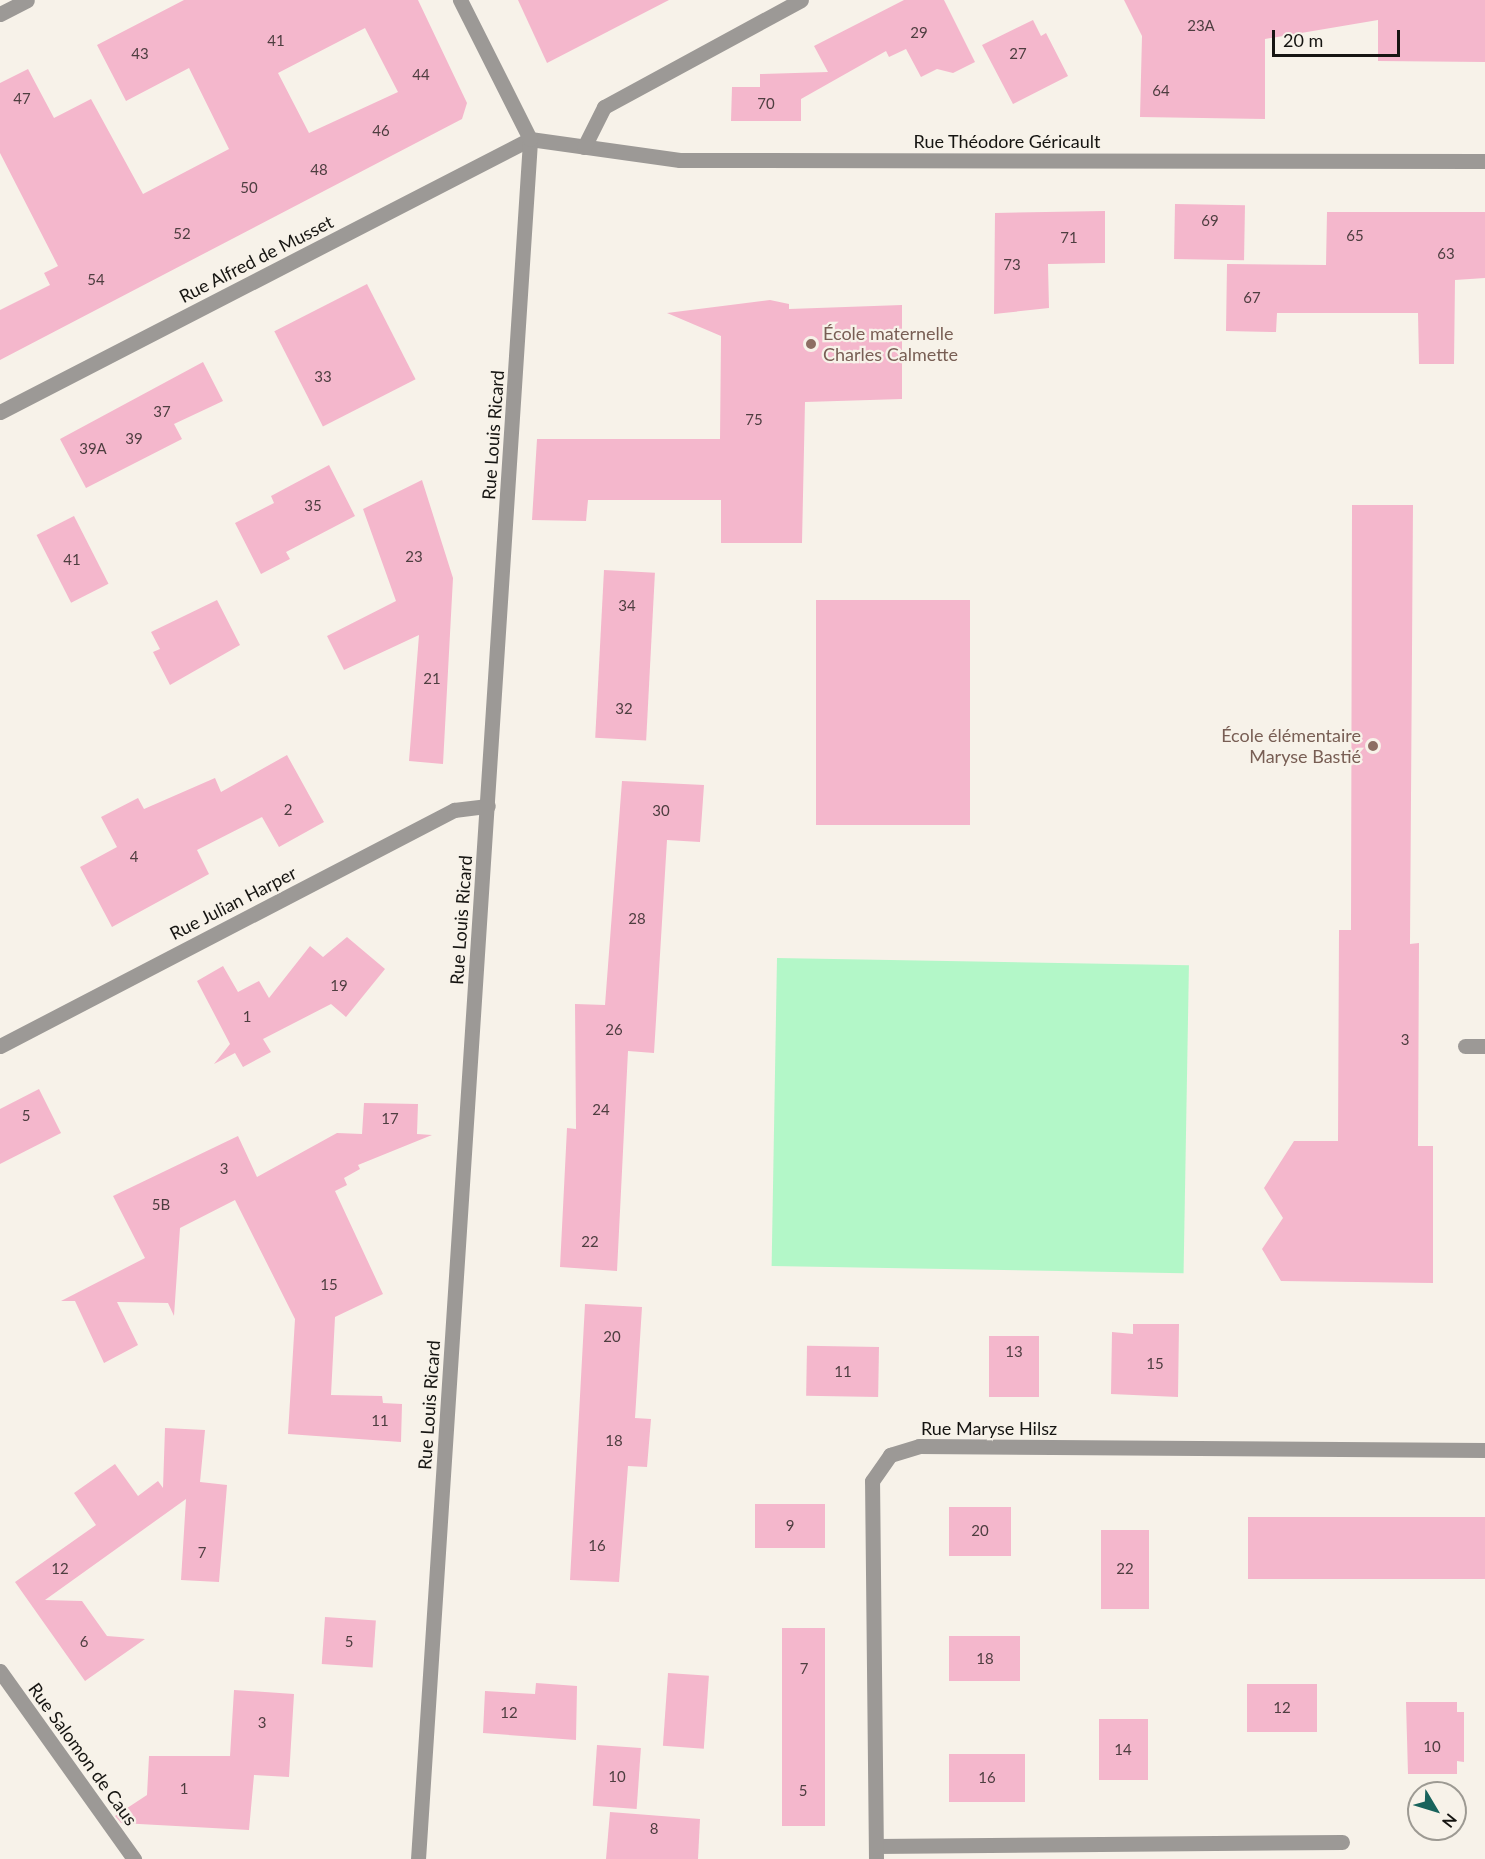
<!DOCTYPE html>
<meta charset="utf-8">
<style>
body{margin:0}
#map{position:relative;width:1485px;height:1859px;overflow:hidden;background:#f7f2e9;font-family:Lato,sans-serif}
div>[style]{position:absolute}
.green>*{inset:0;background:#b3f7c8;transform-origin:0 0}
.building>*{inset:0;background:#f4b7cc;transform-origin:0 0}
.lane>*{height:15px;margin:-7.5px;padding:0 7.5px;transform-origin:7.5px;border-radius:7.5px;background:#9c9996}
.street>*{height:15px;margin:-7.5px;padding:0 7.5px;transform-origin:7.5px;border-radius:7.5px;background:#9c9996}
.dots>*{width:16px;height:16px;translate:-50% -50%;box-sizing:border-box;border:3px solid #f7f2e9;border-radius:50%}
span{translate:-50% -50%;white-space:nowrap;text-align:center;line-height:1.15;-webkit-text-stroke:4.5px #f7f2e9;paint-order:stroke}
.number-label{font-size:15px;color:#4e3e40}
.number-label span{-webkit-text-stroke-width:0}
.street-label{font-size:18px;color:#161512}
.education-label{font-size:18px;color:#785e54}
.left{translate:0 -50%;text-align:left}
.right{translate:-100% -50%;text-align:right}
.north{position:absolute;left:1407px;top:1781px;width:60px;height:60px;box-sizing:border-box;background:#f7f2e9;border:2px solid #9d9a93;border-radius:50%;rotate:128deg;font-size:16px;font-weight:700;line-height:24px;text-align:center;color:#161512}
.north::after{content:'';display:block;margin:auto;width:21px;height:27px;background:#18635c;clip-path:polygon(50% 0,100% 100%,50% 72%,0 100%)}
.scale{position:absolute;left:1272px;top:30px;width:128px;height:27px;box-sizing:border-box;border:3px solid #161512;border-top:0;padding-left:8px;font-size:18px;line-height:21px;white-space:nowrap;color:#161512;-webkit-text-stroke:4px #f7f2e9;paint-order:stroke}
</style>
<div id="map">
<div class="green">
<div style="left:777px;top:958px;width:412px;height:308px;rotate:1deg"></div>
</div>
<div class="building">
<div style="clip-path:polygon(evenodd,184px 0,418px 0,467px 103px,462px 119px,0 360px,0 310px,50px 285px,44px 273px,58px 266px,0 153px,0 83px,28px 69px,54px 118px,91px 99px,143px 194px,229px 149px,189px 68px,126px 101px,97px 45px,184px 0,365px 28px,398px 92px,309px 133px,278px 73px,365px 28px)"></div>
<div style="clip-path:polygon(518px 0,669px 0,547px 63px)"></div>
<div style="clip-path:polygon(904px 0,944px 0,975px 62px,953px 73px,937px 69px,921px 77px,906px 49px,889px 57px,886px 51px,801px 99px,801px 121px,731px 121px,732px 87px,760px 87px,760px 74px,828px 72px,814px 46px)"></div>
<div style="clip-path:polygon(1124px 0,1485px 0,1485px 62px,1378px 61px,1378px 20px,1265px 39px,1265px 119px,1140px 117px,1142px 36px)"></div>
<div style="clip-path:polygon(1033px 20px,1041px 36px,1046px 33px,1068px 76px,1013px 104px,982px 45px)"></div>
<div style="left:1175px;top:204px;width:70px;height:55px;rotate:1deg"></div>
<div style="clip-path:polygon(1105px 211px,1105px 263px,1048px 264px,1049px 308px,994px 314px,995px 213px)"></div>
<div style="clip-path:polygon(1327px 212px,1485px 212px,1485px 278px,1455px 280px,1454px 364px,1419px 364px,1418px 313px,1277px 313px,1276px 332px,1226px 331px,1227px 264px,1326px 265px)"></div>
<div style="left:367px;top:284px;width:107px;height:104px;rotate:63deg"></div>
<div style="clip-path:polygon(770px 300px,789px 304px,789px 309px,902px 305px,902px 399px,805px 402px,802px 543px,721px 543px,721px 500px,588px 500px,586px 521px,532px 520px,537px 439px,720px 439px,721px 336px,667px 313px)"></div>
<div style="clip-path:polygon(203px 362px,223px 401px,174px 424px,182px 439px,86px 488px,60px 439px)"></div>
<div style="clip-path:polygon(329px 465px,355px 516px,286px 552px,290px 559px,261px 574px,235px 523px,274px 503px,271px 496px)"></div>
<div style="clip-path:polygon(422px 480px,453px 578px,443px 764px,409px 761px,419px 635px,344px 670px,327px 636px,396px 601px,363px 509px)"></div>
<div style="clip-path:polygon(1352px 505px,1413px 505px,1410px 944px,1419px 943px,1418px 1146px,1433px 1146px,1433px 1283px,1281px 1281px,1262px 1249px,1283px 1218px,1264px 1188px,1294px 1141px,1338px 1141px,1339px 930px,1351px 930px)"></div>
<div style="left:74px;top:516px;width:76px;height:42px;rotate:63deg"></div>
<div style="left:604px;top:570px;width:51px;height:168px;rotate:3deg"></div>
<div style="clip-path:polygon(217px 600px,240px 645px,170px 685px,153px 652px,160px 649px,151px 632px)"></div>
<div style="left:816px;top:600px;width:154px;height:225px"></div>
<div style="clip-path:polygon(287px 755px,324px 822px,279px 847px,262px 817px,197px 850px,209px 874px,112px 927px,80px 867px,117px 847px,101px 817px,138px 798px,144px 809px,215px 778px,221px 792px)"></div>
<div style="clip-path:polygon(622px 781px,704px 785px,700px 842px,667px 840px,654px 1053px,628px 1051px,617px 1271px,560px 1267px,567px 1128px,576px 1129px,575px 1004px,605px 1005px)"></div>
<div style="clip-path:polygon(347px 937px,385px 969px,346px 1017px,331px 1004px,263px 1039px,271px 1052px,243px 1067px,235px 1053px,214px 1064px,230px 1044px,197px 981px,223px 966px,238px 992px,259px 981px,269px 998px,310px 946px,323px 957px)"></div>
<div style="clip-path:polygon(39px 1089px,61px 1133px,0 1164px,0 1109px)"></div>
<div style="clip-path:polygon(364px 1103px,418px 1104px,417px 1134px,432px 1135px,358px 1165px,360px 1169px,344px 1178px,347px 1185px,335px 1191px,383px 1294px,335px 1317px,331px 1395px,382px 1396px,383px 1403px,402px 1404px,401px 1442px,288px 1434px,295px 1319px,235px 1200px,180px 1228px,174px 1316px,168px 1303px,117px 1302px,138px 1345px,104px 1363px,75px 1301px,61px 1301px,145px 1258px,113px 1196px,238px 1136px,257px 1177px,337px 1133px,362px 1134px)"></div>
<div style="clip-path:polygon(585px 1304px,642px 1307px,635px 1418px,651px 1419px,647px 1467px,628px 1466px,619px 1582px,570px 1580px)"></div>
<div style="clip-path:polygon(1133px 1324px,1179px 1324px,1178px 1397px,1111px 1394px,1112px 1332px,1133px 1334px)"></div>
<div style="left:989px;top:1336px;width:50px;height:61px"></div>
<div style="left:879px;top:1347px;width:50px;height:72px;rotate:91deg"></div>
<div style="clip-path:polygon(165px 1428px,205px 1430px,200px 1482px,227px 1485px,219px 1582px,181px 1580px,186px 1499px,45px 1600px,82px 1601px,107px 1636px,145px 1639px,85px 1681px,15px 1582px,96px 1525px,74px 1493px,115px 1464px,138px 1496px,158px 1481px,163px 1488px)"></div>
<div style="left:755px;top:1504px;width:70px;height:44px"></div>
<div style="left:949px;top:1507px;width:62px;height:49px"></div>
<div style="left:1248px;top:1517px;width:237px;height:62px"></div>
<div style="left:1101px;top:1530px;width:48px;height:79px"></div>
<div style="left:325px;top:1617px;width:51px;height:47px;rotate:4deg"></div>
<div style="left:782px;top:1628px;width:43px;height:198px"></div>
<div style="left:949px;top:1636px;width:71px;height:45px"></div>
<div style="left:668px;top:1673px;width:41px;height:73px;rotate:4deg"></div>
<div style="clip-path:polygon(536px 1683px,577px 1686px,576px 1740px,483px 1733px,485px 1691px,535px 1694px)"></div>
<div style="left:1317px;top:1684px;width:48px;height:70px;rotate:90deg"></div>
<div style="clip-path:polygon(234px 1690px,294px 1694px,289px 1777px,254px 1775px,249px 1830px,121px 1823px,115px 1816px,147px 1795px,149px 1756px,230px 1756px)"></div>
<div style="clip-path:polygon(1406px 1702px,1457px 1702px,1457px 1712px,1464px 1712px,1464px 1762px,1457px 1761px,1457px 1774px,1408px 1774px)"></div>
<div style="left:1099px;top:1719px;width:49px;height:61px"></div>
<div style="left:597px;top:1745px;width:44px;height:61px;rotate:4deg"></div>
<div style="left:949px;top:1754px;width:76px;height:48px"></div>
<div style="clip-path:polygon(610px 1812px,700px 1819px,698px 1859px,606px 1859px)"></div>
</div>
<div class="lane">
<div style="left:1465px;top:1046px;width:20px"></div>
</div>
<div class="street">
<div style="left:0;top:14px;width:30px;rotate:-27deg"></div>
<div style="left:530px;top:139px;width:151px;rotate:8deg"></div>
<div style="left:680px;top:160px;width:805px;rotate:0.07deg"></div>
<div style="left:584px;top:147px;width:45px;rotate:-63.4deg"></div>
<div style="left:604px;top:107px;width:224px;rotate:-28.5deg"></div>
<div style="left:0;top:412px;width:596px;rotate:-27.25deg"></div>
<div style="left:0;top:1046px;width:512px;rotate:-27.47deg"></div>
<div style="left:454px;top:810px;width:34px;rotate:-7deg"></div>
<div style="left:0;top:1671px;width:231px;rotate:54.5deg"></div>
<div style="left:876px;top:1846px;width:466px;rotate:-0.5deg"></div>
<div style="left:418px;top:1859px;width:1724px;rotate:-86.27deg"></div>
<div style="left:530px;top:139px;width:156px;rotate:-116.7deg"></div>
<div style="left:876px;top:1859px;width:378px;rotate:-90.6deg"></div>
<div style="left:872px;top:1481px;width:32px;rotate:-55deg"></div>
<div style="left:890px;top:1455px;width:30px;rotate:-17deg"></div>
<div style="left:919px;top:1446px;width:566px;rotate:0.4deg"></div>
</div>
<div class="dots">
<div style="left:811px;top:344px;background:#8d6e63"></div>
<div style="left:1373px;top:746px;background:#8d6e63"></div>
</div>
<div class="number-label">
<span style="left:1201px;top:26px">23A</span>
<span style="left:919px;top:33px">29</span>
<span style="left:276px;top:41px">41</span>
<span style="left:140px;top:54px">43</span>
<span style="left:1018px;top:54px">27</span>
<span style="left:421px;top:75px">44</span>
<span style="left:1161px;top:91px">64</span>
<span style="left:22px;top:99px">47</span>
<span style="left:766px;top:104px">70</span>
<span style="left:381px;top:131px">46</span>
<span style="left:319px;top:170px">48</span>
<span style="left:249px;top:188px">50</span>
<span style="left:1210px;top:221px">69</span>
<span style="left:182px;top:234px">52</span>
<span style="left:1355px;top:236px">65</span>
<span style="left:1069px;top:238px">71</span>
<span style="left:1446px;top:254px">63</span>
<span style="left:1012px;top:265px">73</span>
<span style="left:96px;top:280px">54</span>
<span style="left:1252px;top:298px">67</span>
<span style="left:323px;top:377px">33</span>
<span style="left:162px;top:412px">37</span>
<span style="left:754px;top:420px">75</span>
<span style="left:134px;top:439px">39</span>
<span style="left:93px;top:449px">39A</span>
<span style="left:313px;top:506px">35</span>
<span style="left:414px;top:557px">23</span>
<span style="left:72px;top:560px">41</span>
<span style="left:627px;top:606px">34</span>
<span style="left:432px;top:679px">21</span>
<span style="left:624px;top:709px">32</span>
<span style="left:288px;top:810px">2</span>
<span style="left:661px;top:811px">30</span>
<span style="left:134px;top:857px">4</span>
<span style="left:637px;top:919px">28</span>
<span style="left:339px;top:986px">19</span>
<span style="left:247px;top:1017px">1</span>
<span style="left:614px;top:1030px">26</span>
<span style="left:1405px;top:1040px">3</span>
<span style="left:601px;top:1110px">24</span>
<span style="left:26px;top:1116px">5</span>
<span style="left:390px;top:1119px">17</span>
<span style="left:224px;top:1169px">3</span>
<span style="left:161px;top:1205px">5B</span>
<span style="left:590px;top:1242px">22</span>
<span style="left:329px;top:1285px">15</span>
<span style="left:612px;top:1337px">20</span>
<span style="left:1014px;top:1352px">13</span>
<span style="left:1155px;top:1364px">15</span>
<span style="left:843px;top:1372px">11</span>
<span style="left:380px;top:1421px">11</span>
<span style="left:614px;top:1441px">18</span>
<span style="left:790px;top:1526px">9</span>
<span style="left:980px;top:1531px">20</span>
<span style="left:597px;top:1546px">16</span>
<span style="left:202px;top:1553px">7</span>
<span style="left:60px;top:1569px">12</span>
<span style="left:1125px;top:1569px">22</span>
<span style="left:84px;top:1642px">6</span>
<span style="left:349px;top:1642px">5</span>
<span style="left:985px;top:1659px">18</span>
<span style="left:804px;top:1669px">7</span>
<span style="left:1282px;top:1708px">12</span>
<span style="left:509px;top:1713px">12</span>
<span style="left:262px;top:1723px">3</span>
<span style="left:1432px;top:1747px">10</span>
<span style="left:1123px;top:1750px">14</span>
<span style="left:617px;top:1777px">10</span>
<span style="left:987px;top:1778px">16</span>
<span style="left:184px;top:1789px">1</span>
<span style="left:803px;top:1791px">5</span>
<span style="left:654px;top:1829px">8</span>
</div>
<div class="street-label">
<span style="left:1007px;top:141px">Rue Théodore Géricault</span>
<span style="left:256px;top:259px;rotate:-27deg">Rue Alfred de Musset</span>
<span style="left:493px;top:435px;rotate:-86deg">Rue Louis Ricard</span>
<span style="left:233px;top:903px;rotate:-27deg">Rue Julian Harper</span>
<span style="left:461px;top:920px;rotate:-86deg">Rue Louis Ricard</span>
<span style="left:429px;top:1405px;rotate:-86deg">Rue Louis Ricard</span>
<span style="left:989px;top:1428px">Rue Maryse Hilsz</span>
<span style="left:83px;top:1754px;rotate:54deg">Rue Salomon de Caus</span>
</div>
<div class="education-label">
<span class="left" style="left:823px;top:344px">École maternelle<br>Charles Calmette</span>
<span class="right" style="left:1361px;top:746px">École élémentaire<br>Maryse Bastié</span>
</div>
<div class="north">N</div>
<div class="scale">20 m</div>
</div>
